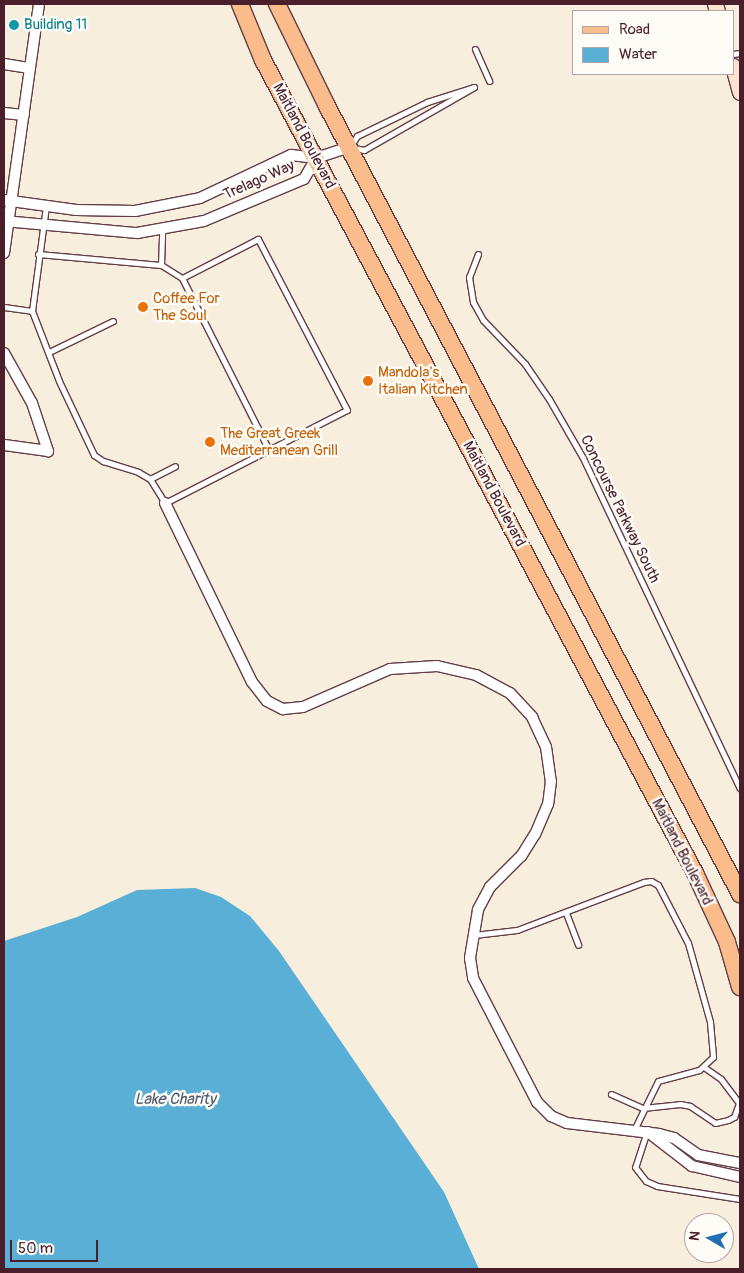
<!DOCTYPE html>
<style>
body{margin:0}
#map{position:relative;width:744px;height:1273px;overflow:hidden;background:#f7eedd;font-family:Pangolin,sans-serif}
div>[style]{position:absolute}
.water>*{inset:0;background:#5aafd6}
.roads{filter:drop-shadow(1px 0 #643e46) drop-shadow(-1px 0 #643e46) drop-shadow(0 1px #643e46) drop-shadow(0 -1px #643e46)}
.lane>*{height:5px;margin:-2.5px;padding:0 2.5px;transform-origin:2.5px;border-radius:2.5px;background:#fff}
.street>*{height:10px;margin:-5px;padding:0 5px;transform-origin:5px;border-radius:5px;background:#fff}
.secondary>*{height:15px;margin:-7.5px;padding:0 7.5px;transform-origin:7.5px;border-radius:7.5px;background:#fde4d0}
.primary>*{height:16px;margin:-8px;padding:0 8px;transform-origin:8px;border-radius:8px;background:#f9bc8a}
.dots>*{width:14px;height:14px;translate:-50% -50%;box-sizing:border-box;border:2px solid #fdfcf7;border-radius:50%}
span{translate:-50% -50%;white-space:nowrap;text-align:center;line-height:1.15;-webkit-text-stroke:5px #fdfcf7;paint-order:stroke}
.culture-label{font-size:15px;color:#0d838f}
.left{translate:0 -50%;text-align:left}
.street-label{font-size:15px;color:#4a1f2b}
.food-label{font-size:15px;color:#c56008}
.water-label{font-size:16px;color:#50596f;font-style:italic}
.frame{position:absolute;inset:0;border:5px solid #4a1f2b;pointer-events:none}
.legend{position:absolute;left:572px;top:10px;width:162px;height:65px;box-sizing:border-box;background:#fdfcf7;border:1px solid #b5a4a5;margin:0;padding:6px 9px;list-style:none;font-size:15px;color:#4a1f2b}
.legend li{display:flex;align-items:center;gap:10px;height:25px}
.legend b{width:25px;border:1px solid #b5a4a5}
.north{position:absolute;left:684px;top:1213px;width:50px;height:50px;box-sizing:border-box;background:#fdfcf7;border:1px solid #b5a4a5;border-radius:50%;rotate:278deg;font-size:14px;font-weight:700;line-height:20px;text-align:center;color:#4a1f2b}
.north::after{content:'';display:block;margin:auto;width:18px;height:22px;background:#1f6fb2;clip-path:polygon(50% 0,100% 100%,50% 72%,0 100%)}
.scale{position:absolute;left:10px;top:1240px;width:88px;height:22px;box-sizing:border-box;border:2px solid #4a1f2b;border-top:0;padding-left:6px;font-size:15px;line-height:18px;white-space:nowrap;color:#4a1f2b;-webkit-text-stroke:4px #fdfcf7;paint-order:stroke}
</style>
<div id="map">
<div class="water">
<div style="clip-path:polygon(195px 888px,221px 897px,250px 916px,279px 951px,444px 1192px,479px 1269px,4px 1269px,4px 941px,77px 917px,137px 890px)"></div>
</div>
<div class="roads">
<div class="lane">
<div style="left:475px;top:49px;width:35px;rotate:66deg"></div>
<div style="left:733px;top:54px;width:7px;rotate:-8deg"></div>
<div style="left:474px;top:87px;width:127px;rotate:150.2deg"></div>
<div style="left:364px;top:150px;width:14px;rotate:-168deg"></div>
<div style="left:350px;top:147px;width:13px;rotate:-58deg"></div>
<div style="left:357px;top:136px;width:78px;rotate:-25.9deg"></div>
<div style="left:427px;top:102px;width:49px;rotate:-17.7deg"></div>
<div style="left:38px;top:254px;width:123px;rotate:5.1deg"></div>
<div style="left:478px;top:254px;width:25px;rotate:111deg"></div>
<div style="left:469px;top:277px;width:25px;rotate:81deg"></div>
<div style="left:473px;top:302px;width:21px;rotate:61deg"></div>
<div style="left:483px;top:320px;width:61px;rotate:46.3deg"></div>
<div style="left:525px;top:364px;width:42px;rotate:55.6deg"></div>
<div style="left:549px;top:399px;width:68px;rotate:60deg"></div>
<div style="left:583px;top:458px;width:365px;rotate:64.6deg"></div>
<div style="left:182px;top:278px;width:193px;rotate:63.2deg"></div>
<div style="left:4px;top:307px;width:28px;rotate:8deg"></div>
<div style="left:32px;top:311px;width:106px;rotate:-82.4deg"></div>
<div style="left:32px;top:311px;width:75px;rotate:68.9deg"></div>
<div style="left:59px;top:381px;width:82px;rotate:64.7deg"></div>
<div style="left:94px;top:455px;width:11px;rotate:34deg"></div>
<div style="left:103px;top:461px;width:37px;rotate:17deg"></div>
<div style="left:138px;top:472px;width:14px;rotate:30deg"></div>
<div style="left:150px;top:479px;width:28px;rotate:58deg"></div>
<div style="left:165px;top:503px;width:204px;rotate:-27.1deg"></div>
<div style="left:347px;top:410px;width:193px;rotate:-117.5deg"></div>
<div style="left:258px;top:239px;width:85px;rotate:152.8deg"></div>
<div style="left:182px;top:278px;width:25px;rotate:-148deg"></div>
<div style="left:161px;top:265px;width:36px;rotate:-88deg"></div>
<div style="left:49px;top:352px;width:71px;rotate:-25.8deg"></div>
<div style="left:150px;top:479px;width:28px;rotate:-27deg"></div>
<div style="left:566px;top:913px;width:34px;rotate:69deg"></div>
<div style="left:474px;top:935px;width:43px;rotate:-6.6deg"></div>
<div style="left:517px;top:930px;width:136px;rotate:-20.7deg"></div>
<div style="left:644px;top:882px;width:7px;rotate:-8deg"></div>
<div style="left:651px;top:881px;width:8px;rotate:30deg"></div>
<div style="left:658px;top:885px;width:65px;rotate:62.7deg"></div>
<div style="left:688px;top:943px;width:82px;rotate:74.4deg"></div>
<div style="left:710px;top:1022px;width:35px;rotate:85deg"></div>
<div style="left:713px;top:1057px;width:19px;rotate:137deg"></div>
<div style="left:699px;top:1070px;width:42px;rotate:165deg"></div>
<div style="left:658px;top:1081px;width:55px;rotate:116.1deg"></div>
<div style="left:611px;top:1094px;width:35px;rotate:24deg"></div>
<div style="left:643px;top:1108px;width:37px;rotate:-6deg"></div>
<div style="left:680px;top:1104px;width:10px;rotate:11deg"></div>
<div style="left:690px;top:1106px;width:30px;rotate:34deg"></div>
<div style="left:715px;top:1123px;width:13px;rotate:-13deg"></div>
<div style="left:728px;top:1120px;width:7px;rotate:-27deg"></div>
<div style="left:734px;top:1117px;width:15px;rotate:-70deg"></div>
<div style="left:739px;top:1103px;width:30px;rotate:-127deg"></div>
<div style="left:721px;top:1079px;width:21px;rotate:-145deg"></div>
<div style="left:647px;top:1131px;width:38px;rotate:108deg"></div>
<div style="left:635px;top:1167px;width:18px;rotate:52deg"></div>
<div style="left:646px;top:1181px;width:12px;rotate:24deg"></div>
<div style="left:657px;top:1186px;width:84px;rotate:8.9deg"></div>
</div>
<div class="street">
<div style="left:4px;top:64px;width:26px;rotate:9deg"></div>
<div style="left:4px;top:113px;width:20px;rotate:6deg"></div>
<div style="left:4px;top:200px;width:73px;rotate:7.9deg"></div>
<div style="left:76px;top:210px;width:59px;rotate:1deg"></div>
<div style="left:135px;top:211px;width:66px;rotate:-11.3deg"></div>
<div style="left:200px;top:198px;width:101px;rotate:-25.3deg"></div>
<div style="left:291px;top:155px;width:25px;rotate:7deg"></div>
<div style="left:316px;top:158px;width:36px;rotate:-18deg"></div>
<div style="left:4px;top:221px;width:134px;rotate:5.2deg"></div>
<div style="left:137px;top:233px;width:68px;rotate:-10.2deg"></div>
<div style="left:204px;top:221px;width:108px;rotate:-22.8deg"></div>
<div style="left:304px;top:179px;width:24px;rotate:-60deg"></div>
<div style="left:4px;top:253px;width:251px;rotate:-82deg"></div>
<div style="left:4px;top:353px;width:57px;rotate:60.8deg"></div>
<div style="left:32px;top:403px;width:51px;rotate:71.6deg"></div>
<div style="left:48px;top:451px;width:44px;rotate:-172.2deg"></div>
<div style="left:165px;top:503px;width:199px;rotate:64.1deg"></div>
<div style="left:252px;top:682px;width:24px;rotate:52deg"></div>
<div style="left:267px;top:701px;width:18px;rotate:27deg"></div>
<div style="left:283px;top:709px;width:20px;rotate:-6deg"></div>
<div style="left:303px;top:707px;width:95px;rotate:-23.6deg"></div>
<div style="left:390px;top:669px;width:47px;rotate:-3.7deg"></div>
<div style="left:437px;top:666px;width:40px;rotate:13deg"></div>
<div style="left:476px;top:675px;width:38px;rotate:28deg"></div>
<div style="left:510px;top:693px;width:33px;rotate:47deg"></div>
<div style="left:532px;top:717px;width:33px;rotate:65deg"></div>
<div style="left:546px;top:747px;width:34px;rotate:82deg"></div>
<div style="left:551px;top:781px;width:23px;rotate:97deg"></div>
<div style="left:548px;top:804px;width:33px;rotate:113deg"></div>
<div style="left:535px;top:834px;width:26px;rotate:122deg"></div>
<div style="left:521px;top:856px;width:44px;rotate:135deg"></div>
<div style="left:490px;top:887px;width:26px;rotate:118deg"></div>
<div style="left:478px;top:910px;width:49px;rotate:99.5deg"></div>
<div style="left:470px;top:958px;width:20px;rotate:81deg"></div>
<div style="left:473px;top:978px;width:140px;rotate:62.7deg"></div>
<div style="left:537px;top:1102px;width:20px;rotate:45deg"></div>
<div style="left:551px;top:1116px;width:17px;rotate:24deg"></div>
<div style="left:567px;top:1123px;width:93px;rotate:6.8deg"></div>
<div style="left:659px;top:1134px;width:16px;rotate:15deg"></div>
<div style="left:674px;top:1138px;width:29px;rotate:35deg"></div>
<div style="left:698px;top:1155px;width:43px;rotate:10.8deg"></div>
<div style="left:648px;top:1132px;width:56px;rotate:37.7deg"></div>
<div style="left:692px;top:1166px;width:49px;rotate:12.9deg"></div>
</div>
<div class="secondary">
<div style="left:715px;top:4px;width:7px;rotate:74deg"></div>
<div style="left:733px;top:66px;width:27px;rotate:75deg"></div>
</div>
<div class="primary">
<div style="left:240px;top:4px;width:61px;rotate:67.7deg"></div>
<div style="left:263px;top:60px;width:921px;rotate:62.02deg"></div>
<div style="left:695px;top:873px;width:76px;rotate:65.1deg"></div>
<div style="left:727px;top:942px;width:47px;rotate:73.9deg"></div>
<div style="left:277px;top:4px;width:114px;rotate:63.9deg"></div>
<div style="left:327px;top:106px;width:890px;rotate:62.34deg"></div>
</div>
</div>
<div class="dots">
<div style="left:14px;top:25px;background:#0f9aa8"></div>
<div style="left:143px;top:307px;background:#e8710a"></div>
<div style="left:368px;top:381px;background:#e8710a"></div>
<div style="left:210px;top:442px;background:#e8710a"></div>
</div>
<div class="culture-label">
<span class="left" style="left:24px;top:25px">Building 11</span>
</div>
<div class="street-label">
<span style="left:304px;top:136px;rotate:62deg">Maitland Boulevard</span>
<span style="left:259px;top:180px;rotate:-24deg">Trelago Way</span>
<span style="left:494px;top:494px;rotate:62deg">Maitland Boulevard</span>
<span style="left:620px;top:509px;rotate:64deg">Concourse Parkway South</span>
<span style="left:682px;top:852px;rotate:63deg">Maitland Boulevard</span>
</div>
<div class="food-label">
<span class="left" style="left:153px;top:307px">Coffee For<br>The Soul</span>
<span class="left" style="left:378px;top:381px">Mandola's<br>Italian Kitchen</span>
<span class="left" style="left:220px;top:442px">The Great Greek<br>Mediterranean Grill</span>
</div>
<div class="water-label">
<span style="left:175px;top:1099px">Lake Charity</span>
</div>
<div class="frame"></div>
<ul class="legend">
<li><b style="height:6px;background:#f9bc8a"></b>Road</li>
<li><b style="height:14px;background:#5aafd6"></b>Water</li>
</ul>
<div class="north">N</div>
<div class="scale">50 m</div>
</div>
